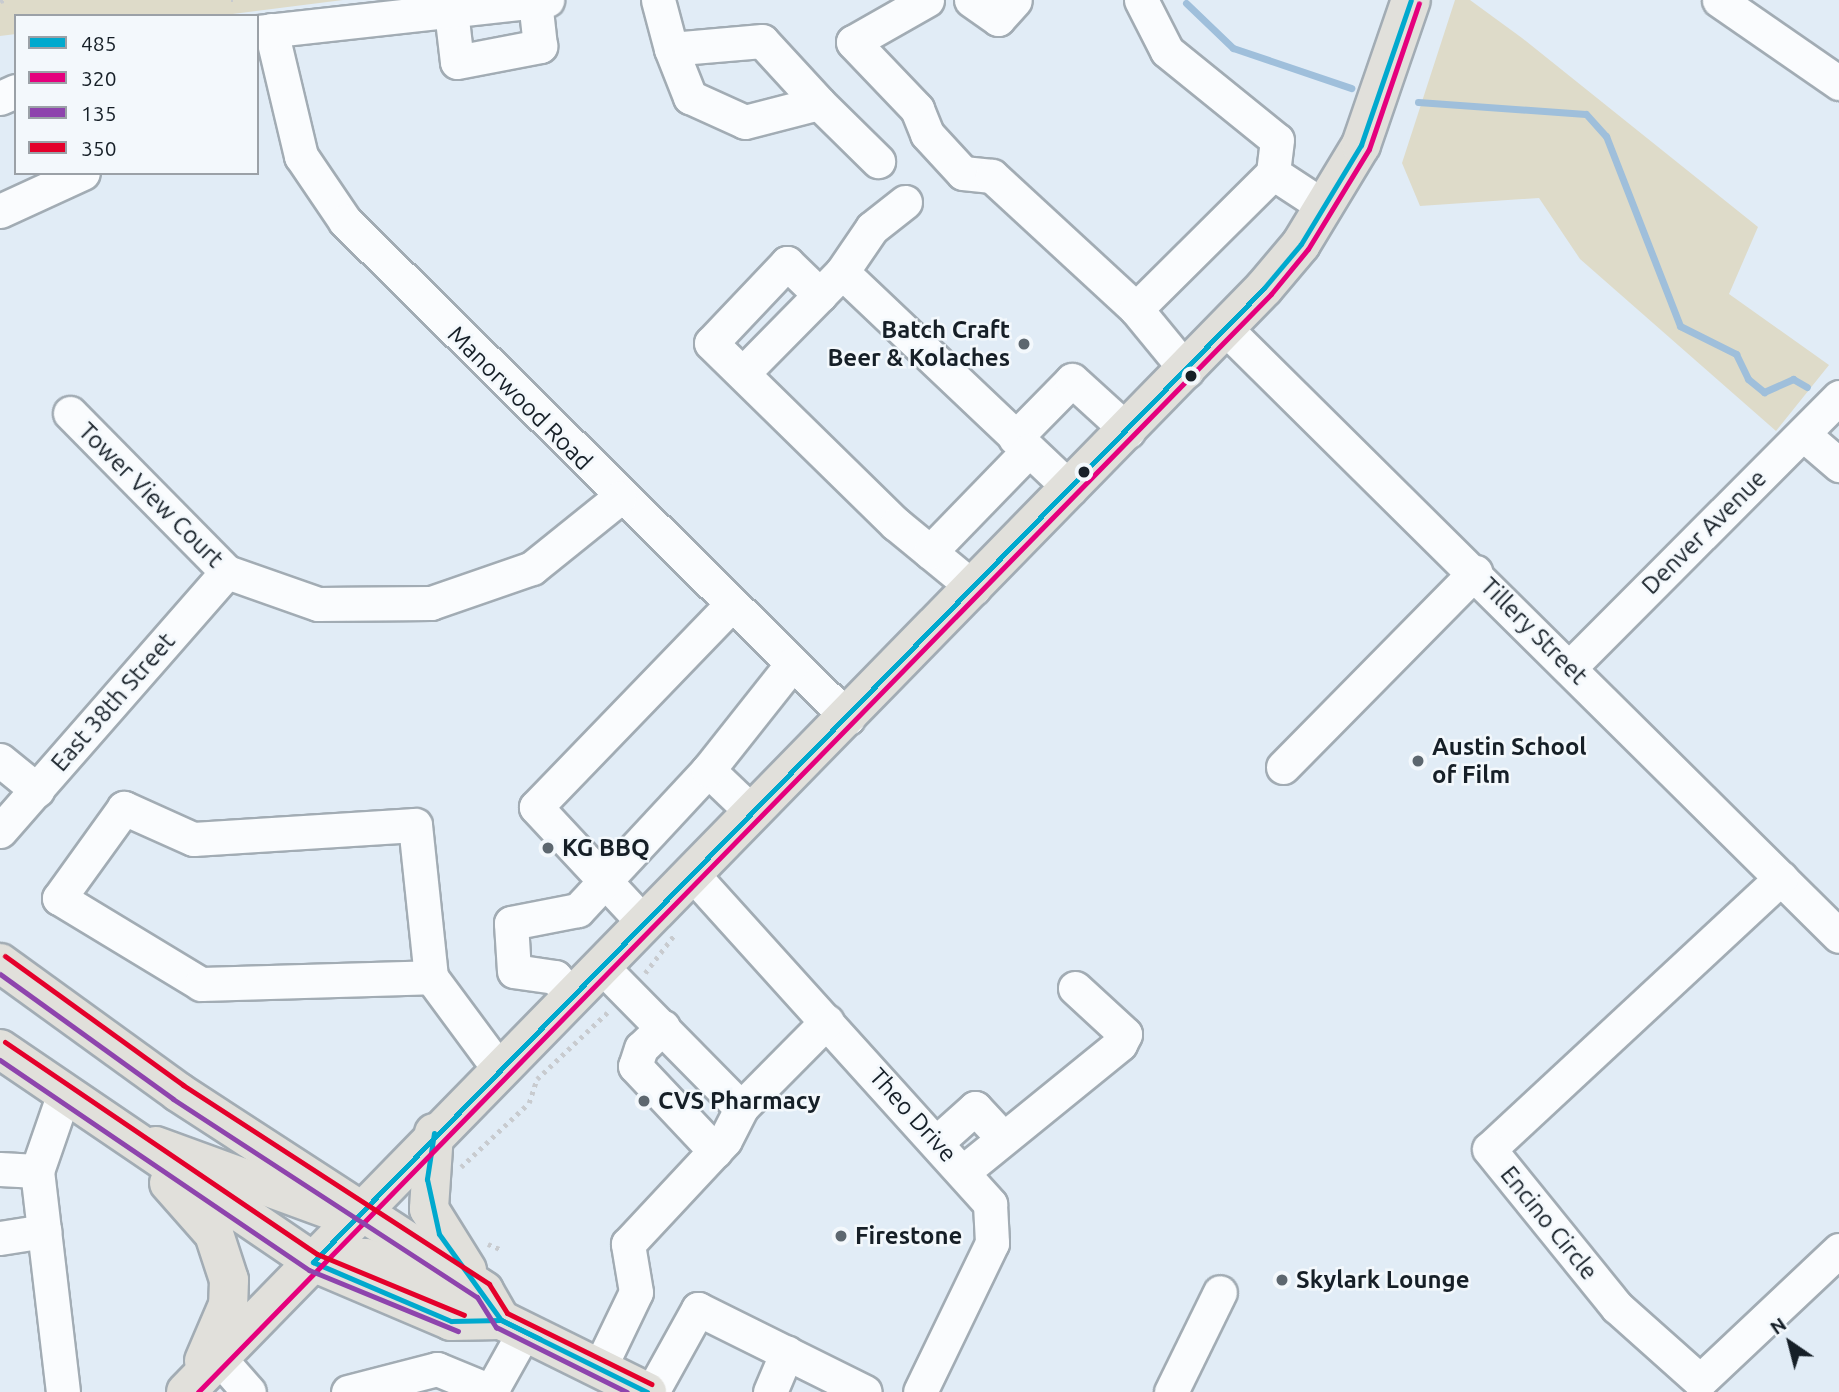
<!DOCTYPE html>
<style>
body{margin:0}
#map{position:relative;width:1839px;height:1392px;overflow:hidden;background:#e1ecf6;font-family:Ubuntu,sans-serif}
div>[style]{position:absolute}
.green>*{inset:0;background:#dedbc9}
.stream>*{height:7px;margin:-3.5px;padding:0 3.5px;transform-origin:3.5px;border-radius:3.5px;background:#9fbfdb}
.path>*{height:4.5px;margin-top:-2.25px;transform-origin:0;background:repeating-linear-gradient(90deg,#c8cbcf 0 3.5px,transparent 0 8.5px)}
.roads{filter:drop-shadow(2px 0 #a2acb4) drop-shadow(-2px 0 #a2acb4) drop-shadow(0 2px #a2acb4) drop-shadow(0 -2px #a2acb4)}
.minor>*{height:33px;margin:-16.5px;padding:0 16.5px;transform-origin:16.5px;border-radius:16.5px;background:#fafcfe}
.major>*{height:38px;margin:-19px;padding:0 19px;transform-origin:19px;border-radius:19px;background:#e1e0db}
.bus-1>*{height:5px;margin:-2.5px;padding:0 2.5px;transform-origin:2.5px;border-radius:2.5px;background:#00a9ce}
.bus-2>*{height:5px;margin:-2.5px;padding:0 2.5px;transform-origin:2.5px;border-radius:2.5px;background:#e5007d}
.bus-3>*{height:5px;margin:-2.5px;padding:0 2.5px;transform-origin:2.5px;border-radius:2.5px;background:#8e44ad}
.bus-4>*{height:5px;margin:-2.5px;padding:0 2.5px;transform-origin:2.5px;border-radius:2.5px;background:#e4002b}
.dots>*{width:19px;height:19px;translate:-50% -50%;box-sizing:border-box;border:4px solid #f3f8fc;border-radius:50%}
span{translate:-50% -50%;white-space:nowrap;text-align:center;line-height:1.15;-webkit-text-stroke:5px #f3f8fc;paint-order:stroke}
.poi-label{font-size:24px;color:#161f27;font-weight:700}
.right{translate:-100% -50%;text-align:right}
.left{translate:0 -50%;text-align:left}
.street-label{font-size:24px;color:#161f27}
.legend{position:absolute;left:14px;top:14px;width:245px;height:161px;box-sizing:border-box;background:#f3f8fc;border:2px solid #9ba1a7;margin:0;padding:9px 12px;list-style:none;font-size:21px;color:#161f27}
.legend li{display:flex;align-items:center;gap:14px;height:35px}
.legend b{width:35px;border:2px solid #9ba1a7}
.north{position:absolute;left:1755px;top:1308px;width:70px;height:70px;-webkit-text-stroke:5px #f3f8fc;paint-order:stroke;rotate:325deg;font-size:19px;font-weight:700;line-height:28px;text-align:center;color:#161f27}
.north::after{content:'';display:block;margin:auto;width:24px;height:32px;background:#161f27;clip-path:polygon(50% 0,100% 100%,50% 72%,0 100%)}
</style>
<div id="map">
<div class="green">
<div style="clip-path:polygon(0 0,343px 0,217px 16px,16px 16px,16px 34px,0 36px)"></div>
<div style="clip-path:polygon(1455px 0,1470px 0,1522px 38px,1758px 227px,1729px 294px,1829px 365px,1776px 431px,1580px 259px,1539px 198px,1420px 206px,1402px 163px)"></div>
</div>
<div class="stream">
<div style="left:1186px;top:3px;width:65px;rotate:43.8deg"></div>
<div style="left:1233px;top:48px;width:125px;rotate:18.7deg"></div>
<div style="left:1418px;top:102px;width:168px;rotate:4.1deg"></div>
<div style="left:1586px;top:114px;width:30px;rotate:48deg"></div>
<div style="left:1606px;top:136px;width:204px;rotate:68.7deg"></div>
<div style="left:1680px;top:326px;width:63px;rotate:26.6deg"></div>
<div style="left:1736px;top:354px;width:28px;rotate:64deg"></div>
<div style="left:1748px;top:379px;width:21px;rotate:39deg"></div>
<div style="left:1764px;top:392px;width:32px;rotate:-24deg"></div>
<div style="left:1793px;top:379px;width:16px;rotate:30deg"></div>
</div>
<div class="path">
<div style="left:231px;top:0;width:2px"></div>
<div style="left:0;top:1px;width:4px;rotate:-14deg"></div>
<div style="left:645px;top:973px;width:49px;rotate:-52.4deg"></div>
<div style="left:461px;top:1167px;width:93px;rotate:-43.3deg"></div>
<div style="left:529px;top:1103px;width:25px;rotate:-72deg"></div>
<div style="left:537px;top:1079px;width:100px;rotate:-43.4deg"></div>
<div style="left:488px;top:1244px;width:13px;rotate:23deg"></div>
</div>
<div class="roads">
<div class="minor">
<div style="left:658px;top:0;width:51px;rotate:75.1deg"></div>
<div style="left:671px;top:49px;width:52px;rotate:68.4deg"></div>
<div style="left:690px;top:97px;width:60px;rotate:24.4deg"></div>
<div style="left:745px;top:122px;width:76px;rotate:-14.4deg"></div>
<div style="left:819px;top:103px;width:84px;rotate:-132.6deg"></div>
<div style="left:762px;top:41px;width:91px;rotate:175deg"></div>
<div style="left:927px;top:0;width:85px;rotate:150.4deg"></div>
<div style="left:853px;top:42px;width:93px;rotate:46.3deg"></div>
<div style="left:917px;top:109px;width:27px;rotate:68deg"></div>
<div style="left:927px;top:134px;width:53px;rotate:47.3deg"></div>
<div style="left:963px;top:173px;width:29px;rotate:6deg"></div>
<div style="left:992px;top:176px;width:196px;rotate:42.7deg"></div>
<div style="left:1136px;top:309px;width:80px;rotate:50.6deg"></div>
<div style="left:971px;top:0;width:33px;rotate:35deg"></div>
<div style="left:998px;top:19px;width:25px;rotate:-48deg"></div>
<div style="left:1141px;top:0;width:57px;rotate:63deg"></div>
<div style="left:1167px;top:51px;width:141px;rotate:39deg"></div>
<div style="left:1277px;top:140px;width:33px;rotate:97deg"></div>
<div style="left:1719px;top:0;width:146px;rotate:34.7deg"></div>
<div style="left:451px;top:11px;width:51px;rotate:83.3deg"></div>
<div style="left:457px;top:62px;width:85px;rotate:-10.9deg"></div>
<div style="left:540px;top:46px;width:45px;rotate:-96.3deg"></div>
<div style="left:271px;top:30px;width:130px;rotate:76.6deg"></div>
<div style="left:301px;top:156px;width:78px;rotate:55.9deg"></div>
<div style="left:345px;top:221px;width:707px;rotate:44.66deg"></div>
<div style="left:257px;top:32px;width:292px;rotate:-6.3deg"></div>
<div style="left:0;top:98px;width:17px;rotate:-24deg"></div>
<div style="left:819px;top:103px;width:83px;rotate:44.5deg"></div>
<div style="left:905px;top:202px;width:42px;rotate:141.8deg"></div>
<div style="left:872px;top:228px;width:53px;rotate:124.3deg"></div>
<div style="left:842px;top:272px;width:315px;rotate:43.5deg"></div>
<div style="left:0;top:211px;width:91px;rotate:-24.6deg"></div>
<div style="left:842px;top:272px;width:32px;rotate:134deg"></div>
<div style="left:820px;top:295px;width:46px;rotate:-135.9deg"></div>
<div style="left:787px;top:263px;width:110px;rotate:133.5deg"></div>
<div style="left:711px;top:343px;width:259px;rotate:44.4deg"></div>
<div style="left:896px;top:524px;width:101px;rotate:39.4deg"></div>
<div style="left:1136px;top:309px;width:193px;rotate:-44.8deg"></div>
<div style="left:1273px;top:173px;width:62px;rotate:33.2deg"></div>
<div style="left:1227px;top:330px;width:861px;rotate:44.72deg"></div>
<div style="left:743px;top:373px;width:110px;rotate:-45.4deg"></div>
<div style="left:70px;top:413px;width:223px;rotate:45.4deg"></div>
<div style="left:227px;top:572px;width:96px;rotate:19.4deg"></div>
<div style="left:318px;top:604px;width:113px;rotate:-0.5deg"></div>
<div style="left:431px;top:603px;width:107px;rotate:-19.1deg"></div>
<div style="left:532px;top:568px;width:112px;rotate:-38.8deg"></div>
<div style="left:1803px;top:434px;width:48px;rotate:40.7deg"></div>
<div style="left:1015px;top:438px;width:81px;rotate:-45.5deg"></div>
<div style="left:1072px;top:380px;width:76px;rotate:42.3deg"></div>
<div style="left:930px;top:552px;width:142px;rotate:-45.9deg"></div>
<div style="left:1570px;top:667px;width:381px;rotate:-45.1deg"></div>
<div style="left:0;top:760px;width:48px;rotate:39deg"></div>
<div style="left:1283px;top:767px;width:274px;rotate:-45.4deg"></div>
<div style="left:708px;top:770px;width:62px;rotate:43.7deg"></div>
<div style="left:0;top:831px;width:344px;rotate:-48.8deg"></div>
<div style="left:694px;top:876px;width:442px;rotate:47.9deg"></div>
<div style="left:990px;top:1204px;width:39px;rotate:87deg"></div>
<div style="left:992px;top:1243px;width:165px;rotate:115.8deg"></div>
<div style="left:1781px;top:878px;width:398px;rotate:137.1deg"></div>
<div style="left:1489px;top:1149px;width:203px;rotate:51deg"></div>
<div style="left:1617px;top:1307px;width:111px;rotate:41.7deg"></div>
<div style="left:1700px;top:1381px;width:191px;rotate:-43.3deg"></div>
<div style="left:645px;top:924px;width:160px;rotate:-133deg"></div>
<div style="left:536px;top:807px;width:281px;rotate:-46deg"></div>
<div style="left:602px;top:967px;width:198px;rotate:45.4deg"></div>
<div style="left:431px;top:977px;width:153px;rotate:-96deg"></div>
<div style="left:415px;top:825px;width:222px;rotate:176.4deg"></div>
<div style="left:193px;top:839px;width:76px;rotate:-155.8deg"></div>
<div style="left:124px;top:808px;width:111px;rotate:125.8deg"></div>
<div style="left:59px;top:898px;width:166px;rotate:31.2deg"></div>
<div style="left:201px;top:984px;width:230px;rotate:-1.7deg"></div>
<div style="left:431px;top:977px;width:114px;rotate:53.5deg"></div>
<div style="left:572px;top:997px;width:26px;rotate:-130deg"></div>
<div style="left:555px;top:977px;width:41px;rotate:-171.7deg"></div>
<div style="left:514px;top:971px;width:48px;rotate:-93.6deg"></div>
<div style="left:511px;top:923px;width:68px;rotate:-11deg"></div>
<div style="left:578px;top:910px;width:191px;rotate:-47.1deg"></div>
<div style="left:708px;top:770px;width:135px;rotate:-51.6deg"></div>
<div style="left:663px;top:1027px;width:30px;rotate:136deg"></div>
<div style="left:641px;top:1048px;width:19px;rotate:108deg"></div>
<div style="left:635px;top:1066px;width:117px;rotate:46.7deg"></div>
<div style="left:937px;top:1142px;width:51px;rotate:-41.8deg"></div>
<div style="left:975px;top:1108px;width:41px;rotate:47deg"></div>
<div style="left:0;top:1169px;width:37px;rotate:3deg"></div>
<div style="left:964px;top:1171px;width:201px;rotate:-39.1deg"></div>
<div style="left:1120px;top:1044px;width:11px;rotate:-63deg"></div>
<div style="left:1125px;top:1034px;width:68px;rotate:-137.4deg"></div>
<div style="left:0;top:1238px;width:45px;rotate:-9deg"></div>
<div style="left:219px;top:1358px;width:45px;rotate:48.6deg"></div>
<div style="left:599px;top:1369px;width:85px;rotate:-64.3deg"></div>
<div style="left:636px;top:1292px;width:49px;rotate:-99.5deg"></div>
<div style="left:628px;top:1244px;width:142px;rotate:-47deg"></div>
<div style="left:725px;top:1140px;width:36px;rotate:-63deg"></div>
<div style="left:741px;top:1108px;width:122px;rotate:-45.3deg"></div>
<div style="left:491px;top:1391px;width:68px;rotate:-60.8deg"></div>
<div style="left:63px;top:1392px;width:223px;rotate:-96.7deg"></div>
<div style="left:37px;top:1171px;width:83px;rotate:-70.9deg"></div>
<div style="left:348px;top:1392px;width:92px;rotate:-14.5deg"></div>
<div style="left:437px;top:1369px;width:61px;rotate:22.3deg"></div>
<div style="left:652px;top:1392px;width:95px;rotate:-61deg"></div>
<div style="left:698px;top:1309px;width:186px;rotate:26.4deg"></div>
<div style="left:770px;top:1392px;width:43px;rotate:-67deg"></div>
<div style="left:1171px;top:1392px;width:111px;rotate:-63.9deg"></div>
</div>
<div class="major">
<div style="left:0;top:963px;width:220px;rotate:35.9deg"></div>
<div style="left:178px;top:1092px;width:365px;rotate:33deg"></div>
<div style="left:484px;top:1291px;width:34px;rotate:60deg"></div>
<div style="left:501px;top:1320px;width:163px;rotate:26.3deg"></div>
<div style="left:0;top:1049px;width:379px;rotate:34.2deg"></div>
<div style="left:313px;top:1262px;width:150px;rotate:23.1deg"></div>
<div style="left:451px;top:1321px;width:50px;rotate:-1.1deg"></div>
<div style="left:434px;top:1133px;width:76px;rotate:93.8deg"></div>
<div style="left:429px;top:1209px;width:72px;rotate:58.1deg"></div>
<div style="left:156px;top:1146px;width:183px;rotate:20.1deg"></div>
<div style="left:169px;top:1183px;width:68px;rotate:48.6deg"></div>
<div style="left:214px;top:1234px;width:48px;rotate:71.9deg"></div>
<div style="left:229px;top:1280px;width:25px;rotate:92deg"></div>
<div style="left:228px;top:1305px;width:61px;rotate:113.2deg"></div>
<div style="left:334px;top:1257px;width:31px;rotate:2deg"></div>
<div style="left:365px;top:1258px;width:94px;rotate:19.2deg"></div>
<div style="left:186px;top:1392px;width:1543px;rotate:-45.68deg"></div>
<div style="left:1264px;top:288px;width:57px;rotate:-49.9deg"></div>
<div style="left:1301px;top:244px;width:116px;rotate:-58.8deg"></div>
<div style="left:1361px;top:145px;width:153px;rotate:-71deg"></div>
</div>
</div>
<div class="bus-1">
<div style="left:434px;top:1133px;width:47px;rotate:98.7deg"></div>
<div style="left:427px;top:1179px;width:56px;rotate:77.7deg"></div>
<div style="left:439px;top:1234px;width:106px;rotate:54.2deg"></div>
<div style="left:501px;top:1320px;width:43px;rotate:26deg"></div>
<div style="left:647px;top:1392px;width:163px;rotate:-153.7deg"></div>
<div style="left:501px;top:1320px;width:50px;rotate:178.9deg"></div>
<div style="left:451px;top:1321px;width:150px;rotate:-156.9deg"></div>
<div style="left:313px;top:1262px;width:1361px;rotate:-45.68deg"></div>
<div style="left:1264px;top:288px;width:57px;rotate:-49.9deg"></div>
<div style="left:1301px;top:244px;width:116px;rotate:-58.8deg"></div>
<div style="left:1361px;top:145px;width:153px;rotate:-71deg"></div>
</div>
<div class="bus-2">
<div style="left:198px;top:1392px;width:1535px;rotate:-45.66deg"></div>
<div style="left:1271px;top:294px;width:58px;rotate:-50.6deg"></div>
<div style="left:1308px;top:249px;width:117px;rotate:-58.6deg"></div>
<div style="left:1369px;top:149px;width:154px;rotate:-71.1deg"></div>
</div>
<div class="bus-3">
<div style="left:0;top:974px;width:213px;rotate:35.8deg"></div>
<div style="left:173px;top:1099px;width:363px;rotate:33.1deg"></div>
<div style="left:477px;top:1297px;width:36px;rotate:58deg"></div>
<div style="left:496px;top:1327px;width:146px;rotate:26.4deg"></div>
<div style="left:0;top:1060px;width:374px;rotate:34.2deg"></div>
<div style="left:309px;top:1270px;width:161px;rotate:22.3deg"></div>
</div>
<div class="bus-4">
<div style="left:5px;top:956px;width:220px;rotate:35.9deg"></div>
<div style="left:183px;top:1085px;width:365px;rotate:33deg"></div>
<div style="left:489px;top:1284px;width:34px;rotate:58deg"></div>
<div style="left:507px;top:1313px;width:161px;rotate:26.2deg"></div>
<div style="left:5px;top:1042px;width:377px;rotate:34.2deg"></div>
<div style="left:317px;top:1254px;width:159px;rotate:22.5deg"></div>
</div>
<div class="dots">
<div style="left:1024px;top:344px;background:#5d676f"></div>
<div style="left:1191px;top:376px;background:#161f27"></div>
<div style="left:1084px;top:472px;background:#161f27"></div>
<div style="left:1418px;top:761px;background:#5d676f"></div>
<div style="left:548px;top:848px;background:#5d676f"></div>
<div style="left:644px;top:1101px;background:#5d676f"></div>
<div style="left:841px;top:1236px;background:#5d676f"></div>
<div style="left:1282px;top:1280px;background:#5d676f"></div>
</div>
<div class="poi-label">
<span class="right" style="left:1010px;top:344px">Batch Craft<br>Beer &amp; Kolaches</span>
<span class="left" style="left:1432px;top:761px">Austin School<br>of Film</span>
<span class="left" style="left:562px;top:848px">KG BBQ</span>
<span class="left" style="left:658px;top:1101px">CVS Pharmacy</span>
<span class="left" style="left:855px;top:1236px">Firestone</span>
<span class="left" style="left:1296px;top:1280px">Skylark Lounge</span>
</div>
<div class="street-label">
<span style="left:520px;top:398px;rotate:45deg">Manorwood Road</span>
<span style="left:151px;top:495px;rotate:45deg">Tower View Court</span>
<span style="left:1704px;top:532px;rotate:-45deg">Denver Avenue</span>
<span style="left:1534px;top:631px;rotate:45deg">Tillery Street</span>
<span style="left:113px;top:702px;rotate:-49deg">East 38th Street</span>
<span style="left:913px;top:1115px;rotate:48deg">Theo Drive</span>
<span style="left:1549px;top:1223px;rotate:51deg">Encino Circle</span>
</div>
<ul class="legend">
<li><b style="height:9px;background:#00a9ce"></b>485</li>
<li><b style="height:9px;background:#e5007d"></b>320</li>
<li><b style="height:9px;background:#8e44ad"></b>135</li>
<li><b style="height:9px;background:#e4002b"></b>350</li>
</ul>
<div class="north">N</div>
</div>
